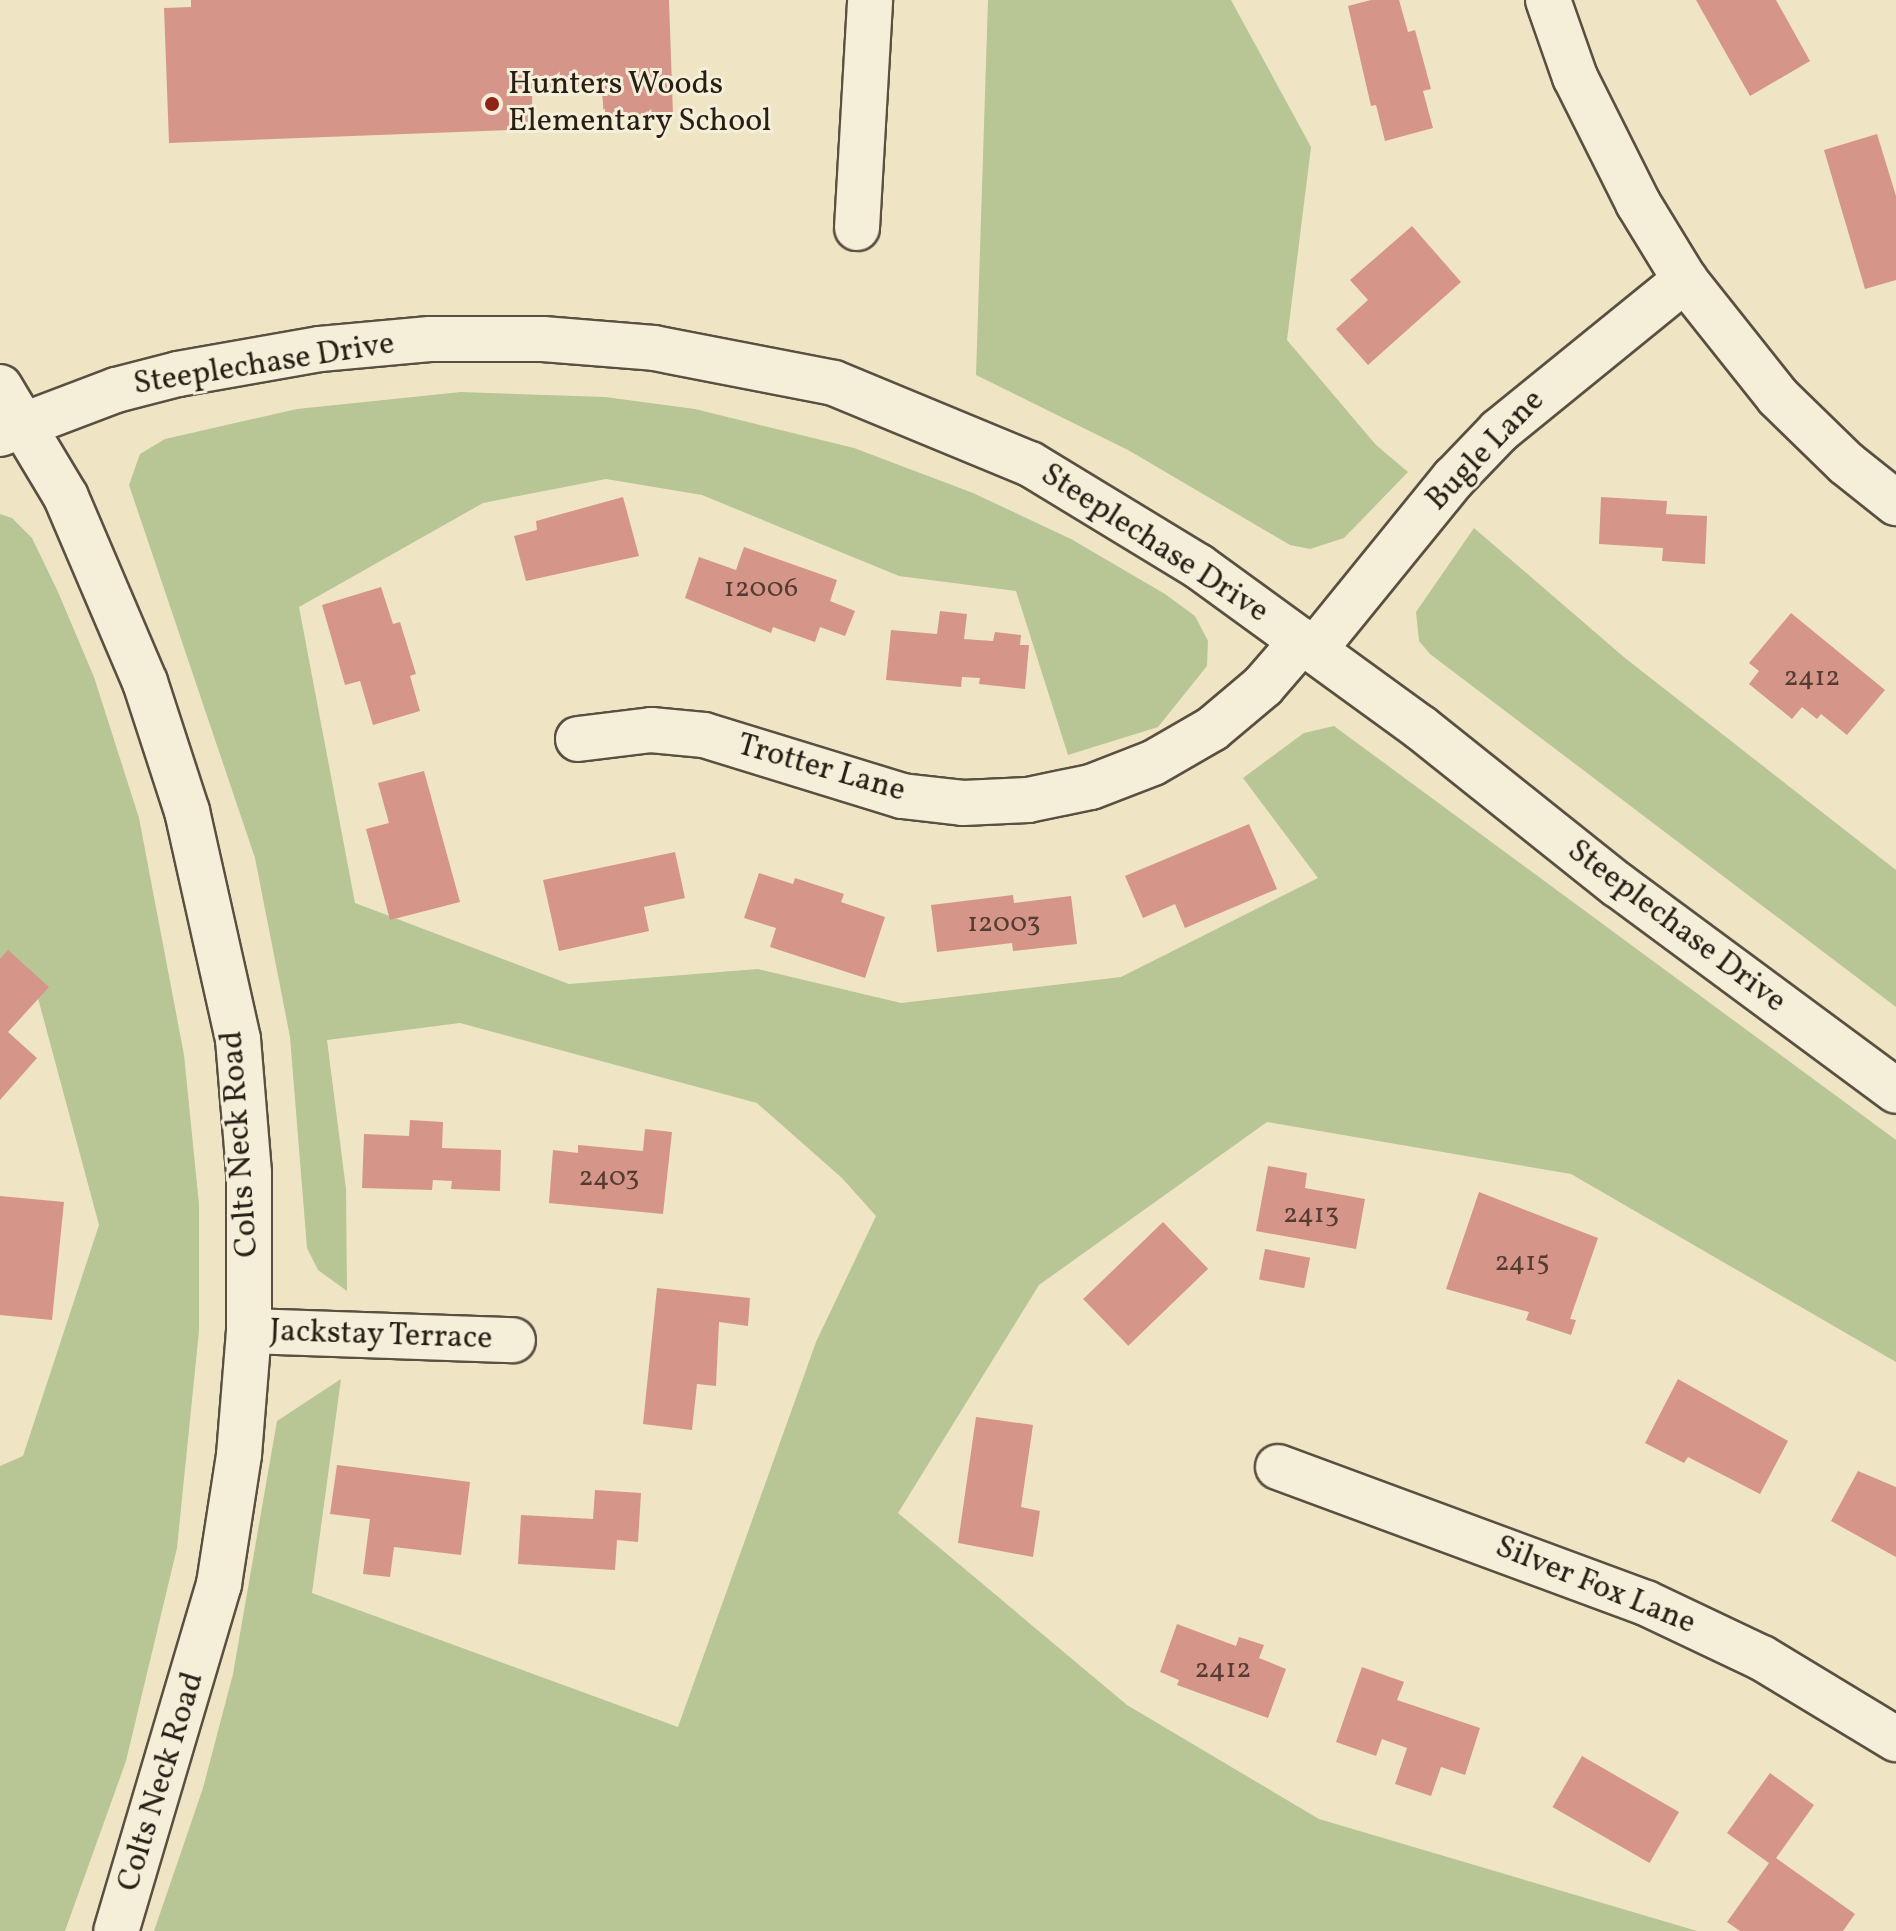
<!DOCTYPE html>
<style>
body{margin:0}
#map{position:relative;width:1896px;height:1931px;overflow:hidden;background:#efe5c4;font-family:Vollkorn,serif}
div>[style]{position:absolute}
.green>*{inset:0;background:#b8c595}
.building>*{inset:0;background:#d69589;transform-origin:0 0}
.roads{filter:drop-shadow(2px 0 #5a5041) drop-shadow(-2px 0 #5a5041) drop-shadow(0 2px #5a5041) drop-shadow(0 -2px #5a5041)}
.minor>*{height:44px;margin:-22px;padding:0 22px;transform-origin:22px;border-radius:22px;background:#f5eed9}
.dots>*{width:22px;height:22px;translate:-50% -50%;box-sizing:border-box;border:4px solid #f5eed9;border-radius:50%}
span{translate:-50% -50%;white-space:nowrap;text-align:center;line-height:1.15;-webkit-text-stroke:6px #f5eed9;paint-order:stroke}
.number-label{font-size:28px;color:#543c32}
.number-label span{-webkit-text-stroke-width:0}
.poi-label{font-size:32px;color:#281e15}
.left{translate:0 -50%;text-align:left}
.street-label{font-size:32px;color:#281e15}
</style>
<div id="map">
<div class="green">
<div style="clip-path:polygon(988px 0,1231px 0,1311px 147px,1287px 340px,1376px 445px,1408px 472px,1344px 538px,1310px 549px,1290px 545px,1128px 450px,976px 375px)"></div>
<div style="clip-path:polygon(461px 392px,605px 397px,695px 409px,854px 448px,973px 493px,1071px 539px,1165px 594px,1195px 616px,1208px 641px,1207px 666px,1158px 727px,1068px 755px,1016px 591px,899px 576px,702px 495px,606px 479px,483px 503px,299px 607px,355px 903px,569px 984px,758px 969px,901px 1003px,1121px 977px,1318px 878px,1243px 778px,1304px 733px,1334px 726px,1896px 1140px,1896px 1362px,1571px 1174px,1267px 1122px,1039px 1285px,898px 1513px,1127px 1705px,1319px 1819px,1697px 1931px,154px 1931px,203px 1788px,233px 1674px,277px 1421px,341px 1379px,312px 1593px,678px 1727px,816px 1342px,876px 1216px,842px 1178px,757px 1103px,460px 1023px,327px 1040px,346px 1189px,347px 1291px,318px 1270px,307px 1248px,290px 1037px,255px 858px,129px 485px,140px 454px,165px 439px,297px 409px)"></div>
<div style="clip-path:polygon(0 514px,12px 518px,32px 538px,58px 592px,94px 677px,139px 818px,184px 1055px,199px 1204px,199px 1331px,177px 1548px,126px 1761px,65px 1931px,0 1931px,0 1466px,23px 1456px,99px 1225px,35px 987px,0 960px)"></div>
<div style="clip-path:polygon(1474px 528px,1625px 658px,1896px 870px,1896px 1007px,1430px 654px,1419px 641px,1416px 612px)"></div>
</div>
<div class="building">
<div style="clip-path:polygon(191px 0,669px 0,673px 115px,604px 118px,602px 91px,532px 94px,533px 129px,169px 143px,164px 8px,191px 7px)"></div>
<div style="clip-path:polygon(1371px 0,1399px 0,1408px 32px,1415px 30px,1431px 89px,1423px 91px,1433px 128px,1385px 141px,1376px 105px,1371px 106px,1348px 6px)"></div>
<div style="clip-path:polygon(1696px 0,1776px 0,1810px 61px,1750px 96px)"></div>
<div style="clip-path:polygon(1877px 134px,1896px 196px,1896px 280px,1865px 289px,1824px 150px)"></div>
<div style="clip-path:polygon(1412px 226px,1461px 282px,1368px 365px,1336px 329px,1368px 300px,1350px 280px)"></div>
<div style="clip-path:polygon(623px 497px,639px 556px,526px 581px,514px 536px,537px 530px,536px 521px)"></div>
<div style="clip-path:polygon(1601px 497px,1667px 501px,1666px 514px,1707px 516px,1705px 564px,1662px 561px,1663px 548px,1599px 544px)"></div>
<div style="clip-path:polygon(744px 547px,837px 580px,830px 601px,855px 611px,845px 636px,820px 627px,815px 642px,773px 627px,771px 633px,685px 598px,699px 557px,736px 570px)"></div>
<div style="clip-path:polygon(381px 587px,393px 624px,400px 622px,416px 674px,410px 676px,420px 711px,373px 725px,360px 681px,345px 685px,322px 605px)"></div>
<div style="clip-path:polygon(940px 611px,967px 614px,964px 639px,993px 641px,995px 632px,1021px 635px,1020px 645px,1029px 645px,1025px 689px,979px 684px,980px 678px,962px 677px,961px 687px,886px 680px,891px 630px,937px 634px)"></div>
<div style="clip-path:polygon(1791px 613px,1885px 690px,1847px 735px,1821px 714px,1817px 719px,1802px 707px,1792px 719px,1749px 684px,1759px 671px,1749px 663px)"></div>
<div style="clip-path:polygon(424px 771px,460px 902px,390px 920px,366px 829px,389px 823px,378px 783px)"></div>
<div style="clip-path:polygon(1249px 824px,1277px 889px,1185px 928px,1175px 904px,1143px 918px,1125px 876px)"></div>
<div style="clip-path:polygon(675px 852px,685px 898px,644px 907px,649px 931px,559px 951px,543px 880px)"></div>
<div style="clip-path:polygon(759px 873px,793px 884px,795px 878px,844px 894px,841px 902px,885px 917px,865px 978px,770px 947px,776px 928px,744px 918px)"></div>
<div style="clip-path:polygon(1013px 895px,1014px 903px,1071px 896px,1077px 944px,1013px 951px,1012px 943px,937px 952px,931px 905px)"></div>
<div style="clip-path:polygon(8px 950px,49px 987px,8px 1032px,37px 1058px,0 1100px,0 959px)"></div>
<div style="clip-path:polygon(410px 1120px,443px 1122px,442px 1148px,501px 1150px,500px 1191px,451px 1189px,452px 1181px,433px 1180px,432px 1190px,362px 1188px,364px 1134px,409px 1136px)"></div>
<div style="clip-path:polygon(645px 1129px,672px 1132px,663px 1214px,549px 1203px,553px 1150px,578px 1153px,578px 1145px,643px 1151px)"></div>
<div style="clip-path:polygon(1268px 1166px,1307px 1173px,1305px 1188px,1365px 1199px,1356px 1249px,1256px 1231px)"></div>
<div style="clip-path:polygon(1479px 1192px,1598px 1238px,1570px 1319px,1576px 1320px,1571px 1335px,1526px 1320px,1529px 1312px,1446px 1289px)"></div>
<div style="clip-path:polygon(0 1196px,64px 1202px,52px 1320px,0 1315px)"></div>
<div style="left:1163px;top:1222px;width:65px;height:111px;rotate:46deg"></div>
<div style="left:1265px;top:1249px;width:46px;height:31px;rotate:11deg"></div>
<div style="clip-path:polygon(657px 1288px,750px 1298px,748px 1326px,719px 1322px,716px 1386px,697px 1384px,692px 1430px,643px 1424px)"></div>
<div style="clip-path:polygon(1678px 1379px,1788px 1441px,1760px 1494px,1688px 1457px,1684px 1463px,1645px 1443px)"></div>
<div style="clip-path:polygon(976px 1417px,1033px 1425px,1021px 1507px,1040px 1511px,1033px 1557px,958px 1543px)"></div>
<div style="clip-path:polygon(337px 1465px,470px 1482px,461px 1555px,394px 1547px,390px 1577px,363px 1574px,370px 1519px,330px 1514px)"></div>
<div style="clip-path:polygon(1858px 1471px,1896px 1487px,1896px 1557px,1831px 1521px)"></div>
<div style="clip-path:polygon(595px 1490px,641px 1493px,638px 1542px,617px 1540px,615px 1570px,518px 1564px,521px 1515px,593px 1519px)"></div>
<div style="clip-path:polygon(1177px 1624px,1236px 1646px,1239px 1637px,1264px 1645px,1259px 1658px,1286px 1669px,1268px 1718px,1177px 1685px,1179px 1680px,1160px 1672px)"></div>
<div style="clip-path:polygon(1362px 1667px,1404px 1682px,1397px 1700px,1480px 1728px,1465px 1775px,1441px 1767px,1431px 1796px,1395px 1784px,1407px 1748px,1382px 1739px,1376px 1756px,1336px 1742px)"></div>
<div style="left:1582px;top:1756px;width:112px;height:59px;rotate:30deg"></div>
<div style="clip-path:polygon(1770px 1773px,1814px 1805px,1776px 1858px,1855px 1914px,1843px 1931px,1740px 1931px,1727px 1922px,1769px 1863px,1727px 1833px)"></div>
</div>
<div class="roads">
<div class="minor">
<div style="left:1548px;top:0;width:82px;rotate:70.7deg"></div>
<div style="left:1575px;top:77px;width:141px;rotate:63.4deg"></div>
<div style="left:1638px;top:203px;width:90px;rotate:58.6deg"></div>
<div style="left:1685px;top:280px;width:149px;rotate:51.5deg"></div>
<div style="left:1778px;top:397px;width:96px;rotate:44.2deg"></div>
<div style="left:1847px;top:464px;width:63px;rotate:38.5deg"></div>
<div style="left:857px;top:228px;width:228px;rotate:-86.7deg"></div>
<div style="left:0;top:387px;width:128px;rotate:59deg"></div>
<div style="left:66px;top:497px;width:201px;rotate:66.9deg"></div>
<div style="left:145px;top:682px;width:136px;rotate:72deg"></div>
<div style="left:187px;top:811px;width:234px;rotate:77.4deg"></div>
<div style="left:238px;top:1039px;width:134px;rotate:85.3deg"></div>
<div style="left:249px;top:1173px;width:158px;rotate:90deg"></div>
<div style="left:249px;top:1331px;width:124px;rotate:94.6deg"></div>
<div style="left:239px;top:1455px;width:131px;rotate:98.8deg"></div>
<div style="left:219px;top:1584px;width:362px;rotate:106.5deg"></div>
<div style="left:0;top:434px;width:124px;rotate:-20.8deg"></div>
<div style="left:116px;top:390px;width:64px;rotate:-14.5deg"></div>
<div style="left:178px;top:374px;width:144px;rotate:-10deg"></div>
<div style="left:320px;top:349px;width:110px;rotate:-5.2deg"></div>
<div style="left:430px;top:339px;width:113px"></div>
<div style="left:543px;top:339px;width:111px;rotate:4.6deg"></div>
<div style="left:654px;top:348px;width:183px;rotate:11deg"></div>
<div style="left:834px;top:383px;width:212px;rotate:22.5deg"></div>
<div style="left:1030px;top:464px;width:197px;rotate:31.3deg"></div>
<div style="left:1198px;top:566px;width:276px;rotate:36deg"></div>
<div style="left:1421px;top:728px;width:252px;rotate:38.6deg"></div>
<div style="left:1618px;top:885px;width:346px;rotate:36.5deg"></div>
<div style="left:1314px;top:650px;width:222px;rotate:-50.9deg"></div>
<div style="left:1454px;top:478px;width:65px;rotate:-46.2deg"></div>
<div style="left:1499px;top:431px;width:240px;rotate:-39.1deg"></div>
<div style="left:578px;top:739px;width:74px;rotate:-7deg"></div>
<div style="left:651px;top:730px;width:53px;rotate:5.4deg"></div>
<div style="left:704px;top:735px;width:207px;rotate:17.1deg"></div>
<div style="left:902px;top:796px;width:61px;rotate:6.5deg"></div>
<div style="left:963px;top:803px;width:65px;rotate:-2.6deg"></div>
<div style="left:1028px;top:800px;width:64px;rotate:-11.7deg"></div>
<div style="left:1091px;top:787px;width:66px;rotate:-21.2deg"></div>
<div style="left:1153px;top:763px;width:68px;rotate:-30deg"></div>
<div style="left:1212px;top:729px;width:67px;rotate:-40.1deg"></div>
<div style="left:1263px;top:686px;width:60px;rotate:-49.1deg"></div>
<div style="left:249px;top:1331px;width:264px;rotate:2deg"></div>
<div style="left:1278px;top:1467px;width:392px;rotate:20.3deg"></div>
<div style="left:1646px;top:1603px;width:128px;rotate:25.4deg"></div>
<div style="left:1762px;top:1658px;width:157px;rotate:31.2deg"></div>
</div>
</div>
<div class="dots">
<div style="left:492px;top:104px;background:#8f2418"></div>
</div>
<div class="number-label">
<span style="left:761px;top:589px">12006</span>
<span style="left:1812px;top:678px">2412</span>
<span style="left:1004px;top:924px">12003</span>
<span style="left:609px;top:1178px">2403</span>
<span style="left:1311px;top:1215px">2413</span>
<span style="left:1522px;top:1263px">2415</span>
<span style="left:1223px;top:1670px">2412</span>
</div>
<div class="poi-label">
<span class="left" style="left:508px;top:104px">Hunters Woods<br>Elementary School</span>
</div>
<div class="street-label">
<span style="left:264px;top:365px;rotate:-9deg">Steeplechase Drive</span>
<span style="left:1486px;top:451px;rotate:-46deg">Bugle Lane</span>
<span style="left:1154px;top:544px;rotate:33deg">Steeplechase Drive</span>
<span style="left:821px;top:769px;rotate:16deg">Trotter Lane</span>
<span style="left:1676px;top:927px;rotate:37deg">Steeplechase Drive</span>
<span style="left:241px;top:1144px;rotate:-94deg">Colts Neck Road</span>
<span style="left:381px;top:1336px;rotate:2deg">Jackstay Terrace</span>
<span style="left:1595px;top:1586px;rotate:22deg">Silver Fox Lane</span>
<span style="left:162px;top:1782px;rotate:-73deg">Colts Neck Road</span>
</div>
</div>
